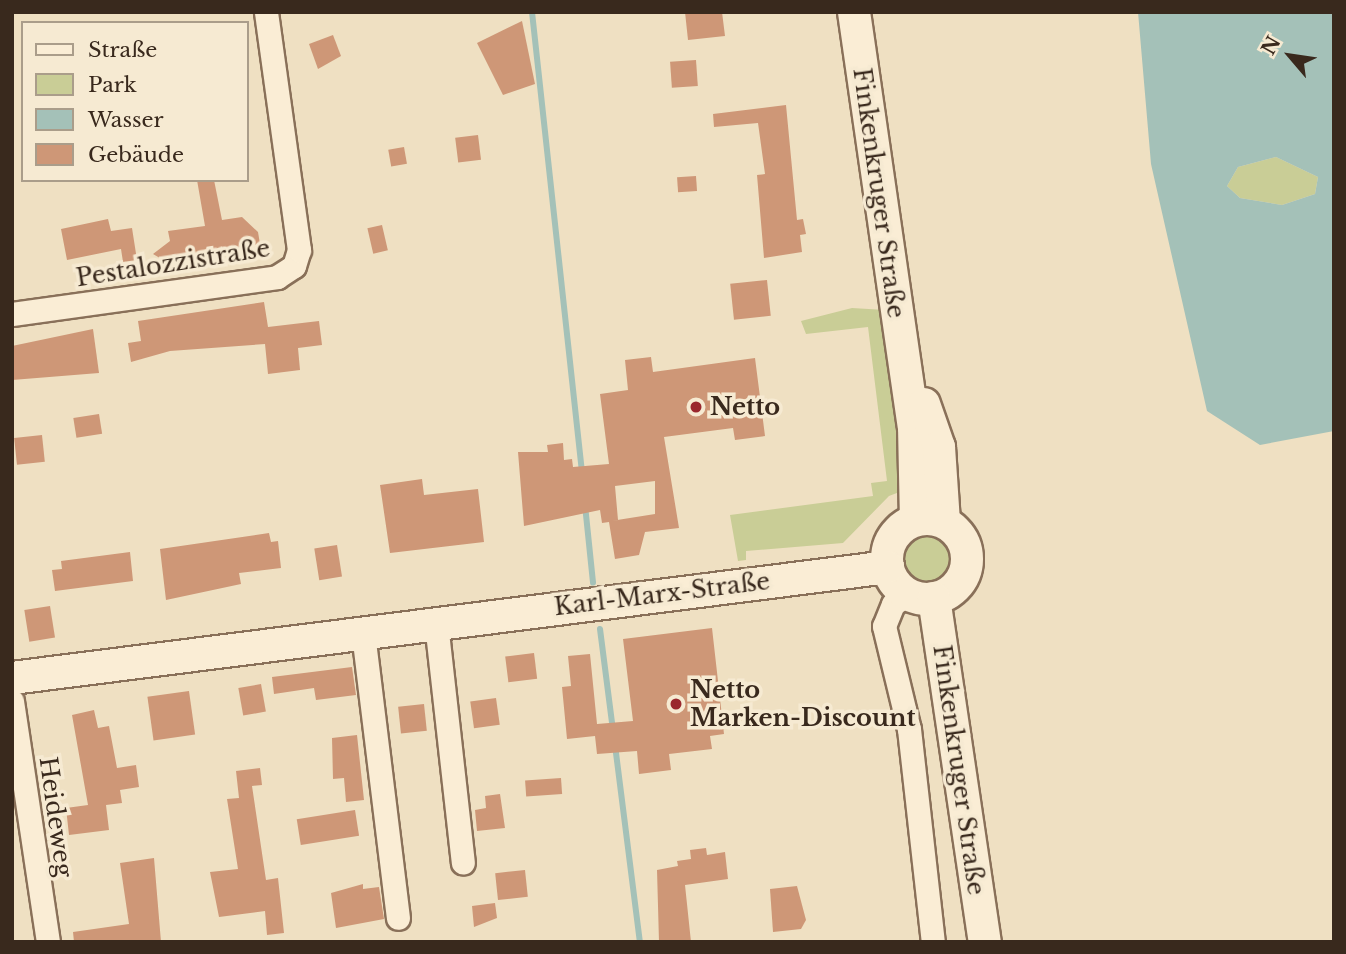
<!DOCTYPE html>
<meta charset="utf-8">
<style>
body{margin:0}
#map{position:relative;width:1346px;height:954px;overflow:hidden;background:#efe0c2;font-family:"Libre Baskerville",serif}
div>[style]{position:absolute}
.green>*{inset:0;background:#c9cd96}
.round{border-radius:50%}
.water>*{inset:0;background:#a4c1b8}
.stream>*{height:6px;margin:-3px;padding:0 3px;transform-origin:3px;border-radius:3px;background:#a4c1b8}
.building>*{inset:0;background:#ce9777;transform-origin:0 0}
.roads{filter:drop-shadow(2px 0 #897059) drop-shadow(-2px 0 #897059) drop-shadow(0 2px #897059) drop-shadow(0 -2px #897059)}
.street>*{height:23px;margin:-11.5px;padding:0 11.5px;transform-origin:11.5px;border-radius:11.5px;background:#faedd5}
.secondary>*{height:32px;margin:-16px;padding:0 16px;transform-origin:16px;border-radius:16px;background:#faedd5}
.secondary>.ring{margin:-16px;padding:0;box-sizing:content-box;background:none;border:32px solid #faedd5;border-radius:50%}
.dots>*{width:19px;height:19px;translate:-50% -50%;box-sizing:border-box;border:4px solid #f6ead2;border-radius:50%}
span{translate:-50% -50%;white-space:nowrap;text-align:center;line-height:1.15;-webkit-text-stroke:7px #f6ead2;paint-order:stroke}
.street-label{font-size:24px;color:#39291d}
.poi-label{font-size:24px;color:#39291d;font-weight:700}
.left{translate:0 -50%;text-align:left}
.frame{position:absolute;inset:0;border:14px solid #39291d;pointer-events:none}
.legend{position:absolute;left:21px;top:21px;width:228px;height:161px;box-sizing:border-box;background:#f6ead2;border:2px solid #aa9d8a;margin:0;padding:9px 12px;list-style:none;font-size:21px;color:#39291d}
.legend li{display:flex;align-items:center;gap:14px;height:35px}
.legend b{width:35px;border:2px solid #aa9d8a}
.north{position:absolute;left:1255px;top:21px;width:70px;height:70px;-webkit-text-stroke:5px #f6ead2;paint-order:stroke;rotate:299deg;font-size:19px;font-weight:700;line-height:28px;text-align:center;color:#39291d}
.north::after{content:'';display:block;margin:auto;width:24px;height:32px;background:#39291d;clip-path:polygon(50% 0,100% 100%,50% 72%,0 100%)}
</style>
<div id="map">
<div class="green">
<div style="clip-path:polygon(1276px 157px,1318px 177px,1315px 194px,1282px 205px,1240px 198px,1227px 186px,1238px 167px)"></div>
<div style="clip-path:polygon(852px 308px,885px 310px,910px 488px,889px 496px,843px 543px,746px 551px,746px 560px,738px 561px,730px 515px,873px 496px,871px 483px,887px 481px,868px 327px,806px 334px,801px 321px)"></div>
<div class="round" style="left:896px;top:530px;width:60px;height:60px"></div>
</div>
<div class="water">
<div style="clip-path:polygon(evenodd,1138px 12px,1334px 12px,1334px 431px,1260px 445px,1207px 411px,1151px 164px,1138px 12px,1276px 157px,1318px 177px,1315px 194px,1282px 205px,1240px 198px,1227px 186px,1238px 167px,1276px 157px)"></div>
</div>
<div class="stream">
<div style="left:532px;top:12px;width:464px;rotate:83.8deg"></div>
<div style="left:585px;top:505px;width:78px;rotate:84.1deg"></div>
<div style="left:600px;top:629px;width:103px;rotate:82.7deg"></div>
<div style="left:615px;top:745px;width:199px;rotate:82.8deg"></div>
</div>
<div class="building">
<div style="clip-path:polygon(685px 12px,722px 12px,725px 36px,688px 40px)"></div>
<div style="clip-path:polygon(522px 21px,535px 84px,503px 95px,477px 43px)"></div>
<div style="clip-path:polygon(333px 35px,341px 56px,318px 69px,309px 44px)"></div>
<div style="left:696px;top:60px;width:26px;height:26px;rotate:86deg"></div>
<div style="clip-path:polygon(786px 105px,797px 220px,803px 219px,806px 234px,800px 235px,802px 252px,764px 258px,757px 175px,765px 174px,758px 123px,714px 127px,713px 114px)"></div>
<div style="left:478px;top:135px;width:25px;height:23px;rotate:83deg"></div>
<div style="left:404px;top:147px;width:17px;height:16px;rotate:80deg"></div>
<div style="left:696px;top:176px;width:15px;height:19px;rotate:86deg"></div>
<div style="clip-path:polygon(197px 180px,214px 180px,222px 220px,242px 217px,258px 232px,260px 244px,165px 261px,153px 254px,170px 241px,168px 231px,205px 226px)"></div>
<div style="clip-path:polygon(108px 219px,111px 231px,132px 228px,137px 260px,123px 262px,121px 249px,67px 260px,61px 229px)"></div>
<div style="left:382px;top:225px;width:26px;height:15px;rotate:77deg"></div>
<div style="left:767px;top:280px;width:36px;height:37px;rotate:84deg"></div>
<div style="clip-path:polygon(264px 302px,268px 327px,319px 321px,322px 345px,298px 348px,300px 370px,268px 374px,265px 344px,170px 351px,131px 362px,128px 343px,141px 341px,138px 321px)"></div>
<div style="clip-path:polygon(93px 329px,99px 373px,12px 380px,12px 346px)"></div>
<div style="clip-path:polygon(evenodd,651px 357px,653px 372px,755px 358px,765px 436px,735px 440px,733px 428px,664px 437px,679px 528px,645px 532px,639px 555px,615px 559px,609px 522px,602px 523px,600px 510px,524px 526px,518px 452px,548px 452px,547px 445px,563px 443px,564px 460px,572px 459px,573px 467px,609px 464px,600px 394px,628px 390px,625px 360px,651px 357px,655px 481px,655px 514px,611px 521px,618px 520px,615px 486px,655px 481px)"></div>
<div style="left:99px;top:414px;width:20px;height:26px;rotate:81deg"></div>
<div style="left:42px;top:435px;width:27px;height:28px;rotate:84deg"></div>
<div style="clip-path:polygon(422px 479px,424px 495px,478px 489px,484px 542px,390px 553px,380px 485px)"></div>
<div style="clip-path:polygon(269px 533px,271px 542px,278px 541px,281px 568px,239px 573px,241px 584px,166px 600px,160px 549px)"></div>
<div style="left:337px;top:545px;width:32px;height:23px;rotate:81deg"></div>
<div style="clip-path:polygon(130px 552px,133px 581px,55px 591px,52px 570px,62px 569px,61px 561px)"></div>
<div style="left:50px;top:606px;width:32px;height:26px;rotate:81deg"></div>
<div style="clip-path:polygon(712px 628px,724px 734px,710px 736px,712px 749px,669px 754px,671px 770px,639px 774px,637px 751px,597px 754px,595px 736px,567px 739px,562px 687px,571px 686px,568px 656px,590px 654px,597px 724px,633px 721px,623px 639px)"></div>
<div style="left:534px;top:653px;width:26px;height:29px;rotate:83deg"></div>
<div style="clip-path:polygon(352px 667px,356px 695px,316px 700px,314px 688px,274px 694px,272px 677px)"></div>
<div style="left:261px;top:684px;width:28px;height:23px;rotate:80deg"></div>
<div style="left:189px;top:691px;width:44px;height:42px;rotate:82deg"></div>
<div style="left:496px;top:698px;width:27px;height:26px;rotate:82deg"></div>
<div style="left:424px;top:704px;width:27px;height:26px;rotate:84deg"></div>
<div style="clip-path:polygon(94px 710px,98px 728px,109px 726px,117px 768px,136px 765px,139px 787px,120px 790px,122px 803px,106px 805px,109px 830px,69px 835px,66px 808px,88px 805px,72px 715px)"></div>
<div style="clip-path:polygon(357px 735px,364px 800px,346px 802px,344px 778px,333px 779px,332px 738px)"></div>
<div style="clip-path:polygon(260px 768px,262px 785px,252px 786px,266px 880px,278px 878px,284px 933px,267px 935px,265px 911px,219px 917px,210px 872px,238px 869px,227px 799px,239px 798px,236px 771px)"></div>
<div style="left:561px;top:778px;width:16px;height:36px;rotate:86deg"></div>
<div style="clip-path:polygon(500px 794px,505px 828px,477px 831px,475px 810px,486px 808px,485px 796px)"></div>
<div style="left:355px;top:810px;width:26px;height:59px;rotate:81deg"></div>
<div style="clip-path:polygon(706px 848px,707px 855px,725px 852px,728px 879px,685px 885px,691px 942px,659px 942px,657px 870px,678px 866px,677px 861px,691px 859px,690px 850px)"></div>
<div style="clip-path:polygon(154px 858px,161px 942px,74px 942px,73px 932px,129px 924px,120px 863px)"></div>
<div style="left:525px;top:870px;width:27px;height:30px;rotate:84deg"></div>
<div style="clip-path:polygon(363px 884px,363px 889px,379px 887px,384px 919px,336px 928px,331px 893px)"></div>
<div style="clip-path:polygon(797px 886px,806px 920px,801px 929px,773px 932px,770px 889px)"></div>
<div style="clip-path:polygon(495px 903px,497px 918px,474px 927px,472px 906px)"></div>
</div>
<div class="roads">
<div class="street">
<div style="left:12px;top:314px;width:268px;rotate:-7.9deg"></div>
<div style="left:277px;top:277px;width:20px;rotate:-33deg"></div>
<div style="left:294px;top:266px;width:17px;rotate:-73deg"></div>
<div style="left:299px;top:250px;width:240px;rotate:-97.9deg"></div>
<div style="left:908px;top:594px;width:18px;rotate:146deg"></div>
<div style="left:893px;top:604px;width:24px;rotate:112deg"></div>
<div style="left:884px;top:626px;width:106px;rotate:76.4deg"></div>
<div style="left:909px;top:729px;width:214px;rotate:83.6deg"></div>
<div style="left:436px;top:623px;width:241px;rotate:83.6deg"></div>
<div style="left:363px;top:633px;width:287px;rotate:83deg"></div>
<div style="left:12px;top:701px;width:244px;rotate:81.5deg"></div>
</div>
<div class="secondary">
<div style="left:854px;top:12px;width:418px;rotate:81.8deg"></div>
<div style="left:914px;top:426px;width:94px;rotate:88.8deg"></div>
<div style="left:924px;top:404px;width:46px;rotate:70.8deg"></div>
<div style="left:939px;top:447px;width:75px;rotate:86.2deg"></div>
<div class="ring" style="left:887px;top:519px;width:48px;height:48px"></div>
<div style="left:934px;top:598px;width:348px;rotate:81.6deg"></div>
<div style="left:12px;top:678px;width:883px;rotate:-7.22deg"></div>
</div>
</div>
<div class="dots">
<div style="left:696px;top:407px;background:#9a272d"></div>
<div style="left:676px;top:704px;background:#9a272d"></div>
</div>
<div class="street-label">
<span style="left:879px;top:193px;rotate:82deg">Finkenkruger Straße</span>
<span style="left:173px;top:263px;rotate:-9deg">Pestalozzistraße</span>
<span style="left:662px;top:594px;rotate:-7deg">Karl-Marx-Straße</span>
<span style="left:959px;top:770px;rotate:82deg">Finkenkruger Straße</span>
<span style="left:56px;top:817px;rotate:82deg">Heideweg</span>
</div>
<div class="poi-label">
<span class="left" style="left:710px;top:407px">Netto</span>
<span class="left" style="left:690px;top:704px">Netto<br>Marken-Discount</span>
</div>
<div class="frame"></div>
<ul class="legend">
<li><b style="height:9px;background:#faedd5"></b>Straße</li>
<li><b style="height:19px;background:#c9cd96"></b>Park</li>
<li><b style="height:19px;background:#a4c1b8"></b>Wasser</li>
<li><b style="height:19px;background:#ce9777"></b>Gebäude</li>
</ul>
<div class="north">N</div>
</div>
